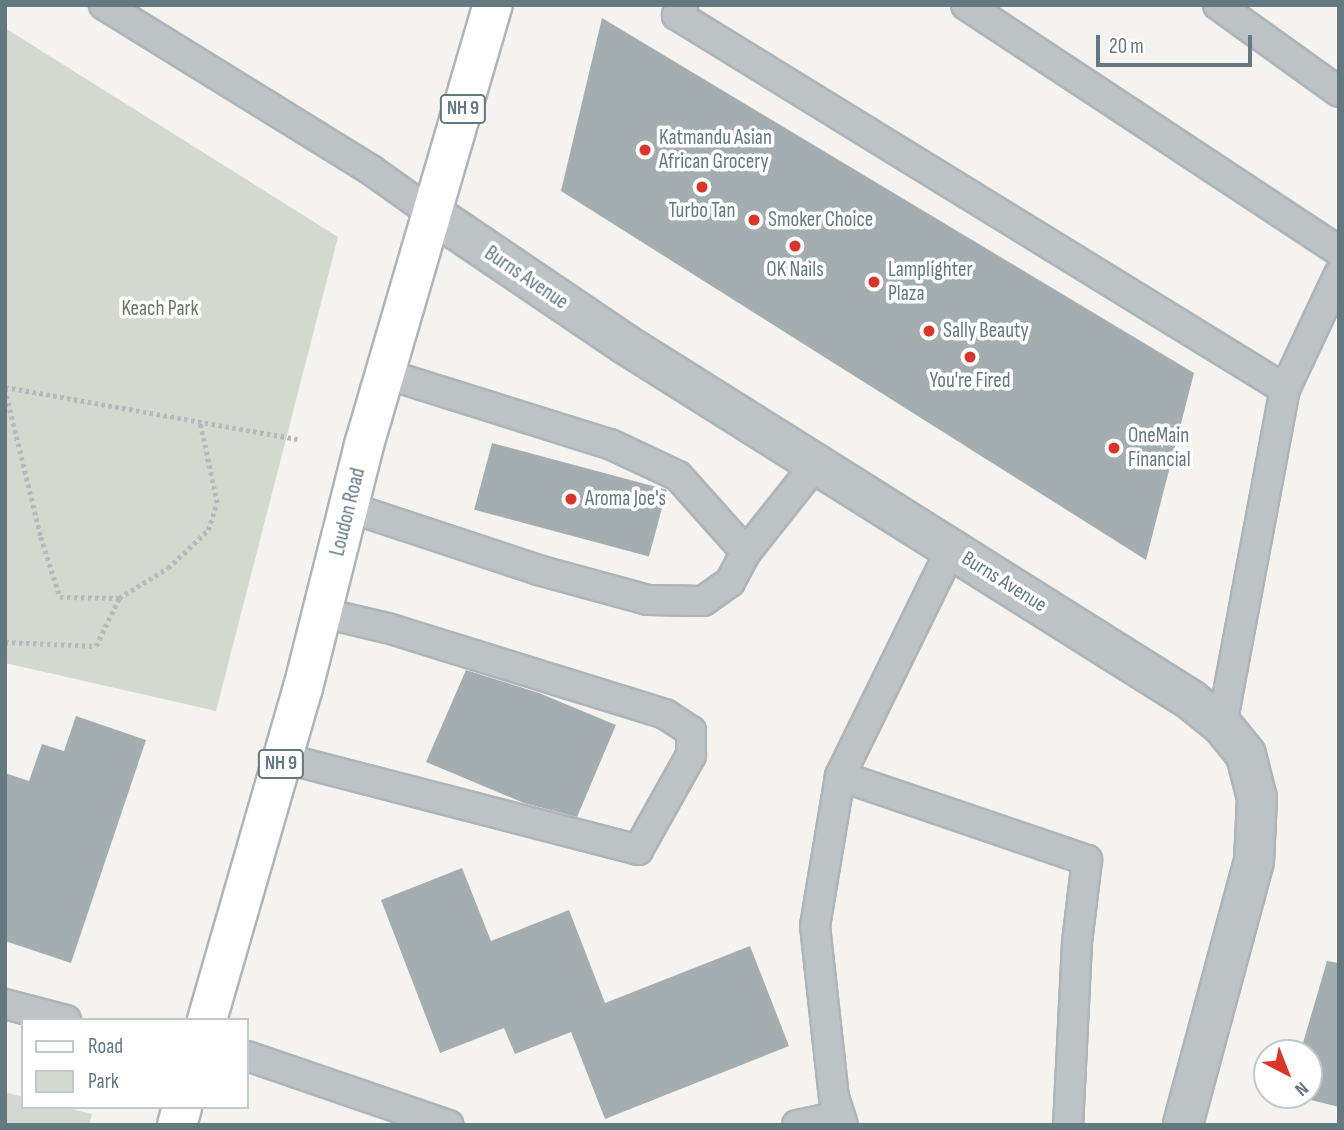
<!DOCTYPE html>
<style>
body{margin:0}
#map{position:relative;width:1344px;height:1130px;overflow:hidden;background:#f4f3f0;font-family:"Sofia Sans Condensed",sans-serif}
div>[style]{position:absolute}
.green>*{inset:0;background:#d4d9cf}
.building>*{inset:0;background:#a4aeb1;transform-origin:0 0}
.path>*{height:4.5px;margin-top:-2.25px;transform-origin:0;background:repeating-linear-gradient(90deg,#b7babc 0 3.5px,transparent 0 7px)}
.roads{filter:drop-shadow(2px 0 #aeb4b7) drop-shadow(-2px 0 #aeb4b7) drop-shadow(0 2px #aeb4b7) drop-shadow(0 -2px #aeb4b7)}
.lane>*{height:28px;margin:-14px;padding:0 14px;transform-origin:14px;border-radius:14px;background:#bdc2c4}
.street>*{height:38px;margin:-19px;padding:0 19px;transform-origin:19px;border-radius:19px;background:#bdc2c4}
.primary>*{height:38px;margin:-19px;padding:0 19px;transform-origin:19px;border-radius:19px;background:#fff}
.dots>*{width:19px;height:19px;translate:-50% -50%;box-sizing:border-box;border:4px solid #fff;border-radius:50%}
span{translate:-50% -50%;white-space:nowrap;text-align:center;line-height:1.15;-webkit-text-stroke:7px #fff;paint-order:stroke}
.shield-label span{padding:2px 5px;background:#fff;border:2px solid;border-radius:5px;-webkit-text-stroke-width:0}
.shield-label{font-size:19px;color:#647880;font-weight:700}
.poi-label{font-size:21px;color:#647880}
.left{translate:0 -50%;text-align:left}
.street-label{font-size:21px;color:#647880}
.park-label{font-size:21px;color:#6a7863}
.frame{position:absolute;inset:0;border:7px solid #647880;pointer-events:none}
.legend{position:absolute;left:21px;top:1018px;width:228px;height:91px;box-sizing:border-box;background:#fff;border:2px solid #c1c9cc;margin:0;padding:9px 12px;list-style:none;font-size:21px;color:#647880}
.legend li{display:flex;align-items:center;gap:14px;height:35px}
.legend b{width:35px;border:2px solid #c1c9cc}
.north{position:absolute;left:1253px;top:1039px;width:70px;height:70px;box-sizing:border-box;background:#fff;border:2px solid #c1c9cc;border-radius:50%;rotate:138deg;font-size:19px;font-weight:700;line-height:28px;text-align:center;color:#647880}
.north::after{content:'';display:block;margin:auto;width:24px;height:32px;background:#dc3428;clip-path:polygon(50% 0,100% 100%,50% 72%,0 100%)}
.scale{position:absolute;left:1096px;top:35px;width:156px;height:32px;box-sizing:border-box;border:4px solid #647880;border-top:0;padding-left:9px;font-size:21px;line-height:24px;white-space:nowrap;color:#647880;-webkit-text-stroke:5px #fff;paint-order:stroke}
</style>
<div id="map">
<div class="green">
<div style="clip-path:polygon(5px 28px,338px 237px,216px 711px,5px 663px)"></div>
<div style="clip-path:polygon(5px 1092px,23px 1097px,23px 1107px,64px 1107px,92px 1114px,89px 1125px,5px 1125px)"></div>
</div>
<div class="building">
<div style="clip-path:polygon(602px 18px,1194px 373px,1146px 560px,561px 191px)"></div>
<div style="left:492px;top:443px;width:181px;height:69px;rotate:15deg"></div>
<div style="clip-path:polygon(466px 670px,539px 693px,616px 725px,577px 817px,524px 803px,426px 762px)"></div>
<div style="clip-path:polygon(76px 716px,146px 740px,71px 963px,5px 941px,5px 773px,29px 781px,42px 744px,64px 751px)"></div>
<div style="clip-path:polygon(462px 868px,491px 941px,569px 910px,605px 1003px,750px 946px,789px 1046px,605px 1119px,571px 1032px,515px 1054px,504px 1028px,440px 1053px,381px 900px)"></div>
<div style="clip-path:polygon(1327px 961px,1339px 963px,1339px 1107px,1291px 1095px,1309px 1095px,1309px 1053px,1300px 1053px)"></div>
</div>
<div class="path">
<div style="left:5px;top:387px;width:297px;rotate:10.1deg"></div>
<div style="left:5px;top:389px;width:152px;rotate:76.3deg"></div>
<div style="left:41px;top:537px;width:63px;rotate:72.4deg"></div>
<div style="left:60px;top:597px;width:59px;rotate:1deg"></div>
<div style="left:119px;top:598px;width:57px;rotate:-31.5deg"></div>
<div style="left:168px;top:568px;width:55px;rotate:-43.5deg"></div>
<div style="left:208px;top:530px;width:28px;rotate:-72deg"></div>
<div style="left:217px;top:503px;width:82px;rotate:-102deg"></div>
<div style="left:5px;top:642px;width:91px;rotate:2.5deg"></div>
<div style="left:96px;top:646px;width:53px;rotate:-64.4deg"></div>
</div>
<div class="roads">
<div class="lane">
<div style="left:104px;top:5px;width:314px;rotate:31.7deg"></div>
<div style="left:371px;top:170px;width:76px;rotate:35.4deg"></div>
<div style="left:683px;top:5px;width:12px;rotate:121deg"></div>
<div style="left:677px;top:15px;width:714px;rotate:31.6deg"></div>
<div style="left:966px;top:5px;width:447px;rotate:33.4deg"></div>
<div style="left:1218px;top:5px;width:149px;rotate:35.7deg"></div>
<div style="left:386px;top:374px;width:235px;rotate:17.4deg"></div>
<div style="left:610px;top:444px;width:75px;rotate:25.2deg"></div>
<div style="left:678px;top:476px;width:102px;rotate:48.2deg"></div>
<div style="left:351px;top:508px;width:197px;rotate:18.3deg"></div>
<div style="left:538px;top:570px;width:114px;rotate:15.3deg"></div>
<div style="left:648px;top:600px;width:55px;rotate:1deg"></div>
<div style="left:703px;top:601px;width:33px;rotate:-35deg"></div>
<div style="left:730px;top:582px;width:34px;rotate:-62deg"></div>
<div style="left:746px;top:552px;width:112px;rotate:-51.5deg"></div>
<div style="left:1222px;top:725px;width:342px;rotate:-79.4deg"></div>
<div style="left:1285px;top:389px;width:127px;rotate:-64.8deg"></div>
<div style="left:283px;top:758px;width:367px;rotate:14.5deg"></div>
<div style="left:638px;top:850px;width:109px;rotate:-60.8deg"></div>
<div style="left:691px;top:755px;width:24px;rotate:-90deg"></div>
<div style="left:691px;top:731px;width:31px;rotate:-147deg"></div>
<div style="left:665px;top:714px;width:291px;rotate:-162.8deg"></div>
<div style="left:387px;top:628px;width:66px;rotate:-166.8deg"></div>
<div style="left:840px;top:776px;width:261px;rotate:18.8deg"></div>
<div style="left:1087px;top:860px;width:84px;rotate:96.9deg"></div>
<div style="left:1077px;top:943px;width:182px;rotate:92.8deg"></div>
<div style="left:5px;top:1004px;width:63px;rotate:14.7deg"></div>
<div style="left:247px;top:1056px;width:213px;rotate:18.9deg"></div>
<div style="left:797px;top:1125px;width:44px;rotate:-11.8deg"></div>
<div style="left:843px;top:1125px;width:28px;rotate:-108deg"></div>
<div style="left:834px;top:1098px;width:173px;rotate:-96.3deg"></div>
<div style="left:815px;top:926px;width:152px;rotate:-80.5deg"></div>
<div style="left:840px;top:776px;width:253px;rotate:-63.9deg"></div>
</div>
<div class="street">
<div style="left:433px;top:214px;width:232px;rotate:34.1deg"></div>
<div style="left:625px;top:344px;width:669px;rotate:32.17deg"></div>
<div style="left:1191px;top:700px;width:40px;rotate:39deg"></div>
<div style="left:1222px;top:725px;width:38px;rotate:51deg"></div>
<div style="left:1246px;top:755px;width:44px;rotate:75.7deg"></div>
<div style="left:1257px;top:798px;width:63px;rotate:92.7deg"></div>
<div style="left:1254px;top:861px;width:273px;rotate:105.1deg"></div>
</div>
<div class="primary">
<div style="left:207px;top:1020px;width:346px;rotate:-73.9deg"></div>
<div style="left:303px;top:688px;width:251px;rotate:-75.9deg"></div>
<div style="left:364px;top:445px;width:459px;rotate:-73.7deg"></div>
<div style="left:177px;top:1125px;width:19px;rotate:-74deg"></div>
</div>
</div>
<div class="dots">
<div style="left:645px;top:150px;background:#dc3428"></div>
<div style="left:702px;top:187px;background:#dc3428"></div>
<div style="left:754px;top:220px;background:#dc3428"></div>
<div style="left:795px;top:246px;background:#dc3428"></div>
<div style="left:874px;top:282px;background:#dc3428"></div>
<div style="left:929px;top:331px;background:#dc3428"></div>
<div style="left:970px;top:357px;background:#dc3428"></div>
<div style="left:1114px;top:448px;background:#dc3428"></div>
<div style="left:571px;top:499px;background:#dc3428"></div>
</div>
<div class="shield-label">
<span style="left:463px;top:109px">NH 9</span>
<span style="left:281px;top:764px">NH 9</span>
</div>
<div class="poi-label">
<span class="left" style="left:659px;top:150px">Katmandu Asian<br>African Grocery</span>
<span style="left:702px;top:211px">Turbo Tan</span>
<span class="left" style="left:768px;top:220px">Smoker Choice</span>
<span style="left:795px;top:270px">OK Nails</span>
<span class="left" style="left:888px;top:282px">Lamplighter<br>Plaza</span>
<span class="left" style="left:943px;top:331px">Sally Beauty</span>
<span style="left:970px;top:381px">You're Fired</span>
<span class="left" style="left:1128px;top:448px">OneMain<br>Financial</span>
<span class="left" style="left:585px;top:499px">Aroma Joe's</span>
</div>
<div class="street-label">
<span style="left:526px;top:278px;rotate:34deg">Burns Avenue</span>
<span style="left:348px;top:512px;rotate:-76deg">Loudon Road</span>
<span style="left:1004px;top:582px;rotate:32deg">Burns Avenue</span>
</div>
<div class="park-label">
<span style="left:160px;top:309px">Keach Park</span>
</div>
<div class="frame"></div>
<ul class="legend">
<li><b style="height:9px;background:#fff"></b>Road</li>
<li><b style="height:19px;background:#d4d9cf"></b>Park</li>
</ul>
<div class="north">N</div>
<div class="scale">20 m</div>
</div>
